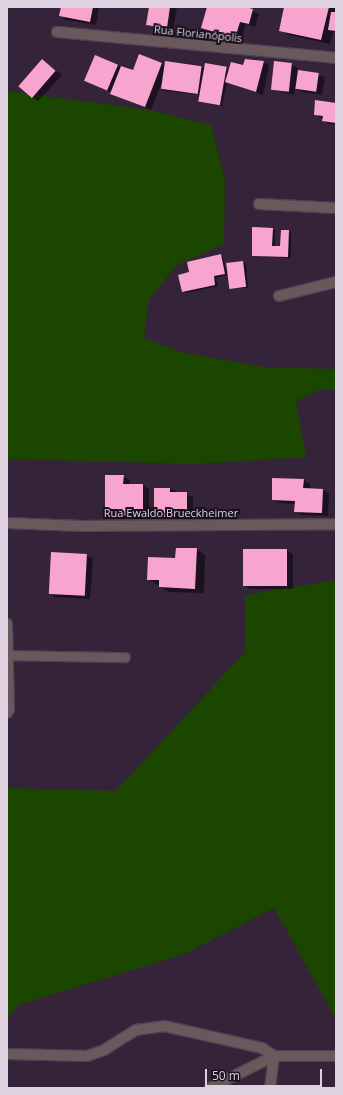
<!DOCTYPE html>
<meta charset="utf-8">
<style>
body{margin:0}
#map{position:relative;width:343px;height:1095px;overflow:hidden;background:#35233a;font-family:"Open Sans",sans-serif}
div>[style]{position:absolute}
.green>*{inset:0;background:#1b4600}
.shadow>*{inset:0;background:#0007}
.building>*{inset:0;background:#f7a4ce;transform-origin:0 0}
.roads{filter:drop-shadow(1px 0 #503f55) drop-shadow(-1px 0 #503f55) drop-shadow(0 1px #503f55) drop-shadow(0 -1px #503f55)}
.lane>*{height:9px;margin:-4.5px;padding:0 4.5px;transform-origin:4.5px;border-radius:4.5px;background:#69595d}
.street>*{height:10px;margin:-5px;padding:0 5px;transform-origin:5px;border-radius:5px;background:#69595d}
span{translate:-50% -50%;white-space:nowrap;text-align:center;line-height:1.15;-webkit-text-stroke:4px #18101a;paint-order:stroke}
.street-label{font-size:11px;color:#ded2e1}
.frame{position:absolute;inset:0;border:8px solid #ded2e1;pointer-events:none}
.scale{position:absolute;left:205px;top:1069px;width:117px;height:18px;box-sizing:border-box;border:2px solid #ded2e1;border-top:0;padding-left:5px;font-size:12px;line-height:14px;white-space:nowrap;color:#ded2e1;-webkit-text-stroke:3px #18101a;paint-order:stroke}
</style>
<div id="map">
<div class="green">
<div style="clip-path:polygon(7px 91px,149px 110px,211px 125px,225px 180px,224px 244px,177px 265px,149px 299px,144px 338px,181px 352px,263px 367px,336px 369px,336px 390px,320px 390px,296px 401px,306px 457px,197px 464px,7px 459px)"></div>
<div style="clip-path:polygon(336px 580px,336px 1019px,274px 908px,185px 954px,18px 1005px,7px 1020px,7px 788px,116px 791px,245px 652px,245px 595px)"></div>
</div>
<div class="shadow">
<div style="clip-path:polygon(62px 7px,99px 7px,96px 25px,66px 20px,60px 16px)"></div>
<div style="clip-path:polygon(150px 7px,177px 7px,173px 31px,147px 24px)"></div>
<div style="clip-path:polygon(209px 7px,242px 7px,259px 14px,255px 27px,246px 24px,241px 41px,202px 28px)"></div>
<div style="clip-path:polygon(285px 7px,336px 7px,336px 34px,333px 32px,330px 44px,289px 35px,280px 30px)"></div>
<div style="clip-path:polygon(96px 57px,133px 71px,162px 63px,230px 70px,263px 62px,269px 65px,263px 95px,227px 82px,222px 106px,201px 102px,199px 100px,199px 95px,165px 91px,162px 89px,162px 82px,151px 110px,92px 84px)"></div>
<div style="clip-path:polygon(42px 60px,62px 75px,38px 101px,32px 98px)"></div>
<div style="clip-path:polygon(291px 64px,298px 68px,297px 71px,325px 77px,322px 95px,302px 92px,295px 88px,294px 95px,271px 89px)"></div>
<div style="clip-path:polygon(336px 104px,336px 125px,329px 124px,315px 114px)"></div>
<div style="clip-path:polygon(272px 229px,275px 230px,275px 247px,281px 247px,289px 231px,291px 233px,291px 258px,253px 256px)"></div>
<div style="clip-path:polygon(220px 255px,223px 257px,226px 270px,227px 263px,246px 263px,248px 288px,229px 288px,227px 275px,216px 278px,218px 286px,186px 293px,183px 291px,190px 273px)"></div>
<div style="clip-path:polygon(123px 476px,130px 480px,129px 485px,143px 485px,149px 489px,149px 519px,112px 519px,106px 515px)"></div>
<div style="clip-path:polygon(304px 480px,310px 484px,310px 489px,323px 490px,329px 493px,328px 516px,301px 515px,295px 511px,295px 504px,279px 503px,273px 500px)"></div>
<div style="clip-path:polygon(155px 489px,170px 489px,193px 497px,193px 520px,161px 520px,155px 517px)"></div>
<div style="clip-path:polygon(196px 549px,205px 555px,204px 593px,169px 592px,148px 579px,176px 559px)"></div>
<div style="clip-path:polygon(287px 550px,293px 554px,293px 589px,250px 589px,244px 586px)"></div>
<div style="clip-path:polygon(86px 555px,93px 559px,90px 599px,55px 597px,49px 593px)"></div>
</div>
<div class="building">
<div style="clip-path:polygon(61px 7px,93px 7px,90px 22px,59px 16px)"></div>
<div style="clip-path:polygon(149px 7px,170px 7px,167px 28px,146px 25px)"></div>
<div style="clip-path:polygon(207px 7px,245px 7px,253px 9px,249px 24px,240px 22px,235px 38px,201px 28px)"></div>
<div style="clip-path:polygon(284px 7px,329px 7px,321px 40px,279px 31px)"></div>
<div style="clip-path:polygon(331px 12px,336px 12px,336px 31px,328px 30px)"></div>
<div style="clip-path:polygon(139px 54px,162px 63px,145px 107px,110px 94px,121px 66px,133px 70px)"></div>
<div style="left:95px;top:55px;width:25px;height:28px;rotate:23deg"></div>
<div style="left:42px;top:59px;width:18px;height:36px;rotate:41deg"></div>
<div style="clip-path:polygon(245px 59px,264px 61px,256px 92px,225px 82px,231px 62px,243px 65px)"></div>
<div style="left:165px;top:61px;width:37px;height:28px;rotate:8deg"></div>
<div style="left:274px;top:61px;width:18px;height:29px;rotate:6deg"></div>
<div style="left:205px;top:63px;width:22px;height:39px;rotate:10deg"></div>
<div style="left:298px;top:70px;width:21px;height:19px;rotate:8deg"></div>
<div style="clip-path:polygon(315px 100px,336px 103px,336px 123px,322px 121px,323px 116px,314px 115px)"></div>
<div style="clip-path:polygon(252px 227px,273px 228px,272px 246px,280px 246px,281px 230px,289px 230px,288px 257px,252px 256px)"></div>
<div style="clip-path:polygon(221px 254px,225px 274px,214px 276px,215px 285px,182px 292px,178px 275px,189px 272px,187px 262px)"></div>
<div style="left:243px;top:261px;width:26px;height:17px;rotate:83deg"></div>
<div style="clip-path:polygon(105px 475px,124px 475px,123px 484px,143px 484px,143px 516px,105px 516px)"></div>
<div style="clip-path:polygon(272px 478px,304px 479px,303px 488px,323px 489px,322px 513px,294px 512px,295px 501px,272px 500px)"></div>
<div style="clip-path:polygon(154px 488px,170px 488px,170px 492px,187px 492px,187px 517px,154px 517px)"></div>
<div style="clip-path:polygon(176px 548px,197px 548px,195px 589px,159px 587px,159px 580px,147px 580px,148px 557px,175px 558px)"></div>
<div style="left:287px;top:549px;width:37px;height:44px;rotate:90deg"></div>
<div style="left:51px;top:552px;width:36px;height:42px;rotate:3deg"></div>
</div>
<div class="roads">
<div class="lane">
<div style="left:7px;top:623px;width:86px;rotate:88.7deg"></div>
<div style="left:9px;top:709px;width:4px;rotate:117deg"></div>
<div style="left:7px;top:655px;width:118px;rotate:1deg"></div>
</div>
<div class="street">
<div style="left:57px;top:32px;width:280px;rotate:5.3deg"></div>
<div style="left:259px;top:204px;width:77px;rotate:3deg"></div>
<div style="left:279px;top:296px;width:59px;rotate:-13.8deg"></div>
<div style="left:7px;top:523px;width:74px;rotate:2.3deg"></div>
<div style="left:81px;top:526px;width:255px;rotate:-0.4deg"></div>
<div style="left:7px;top:1054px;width:80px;rotate:1.4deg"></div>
<div style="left:87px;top:1056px;width:18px;rotate:-19deg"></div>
<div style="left:104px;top:1050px;width:38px;rotate:-32deg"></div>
<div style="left:136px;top:1030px;width:28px;rotate:-8deg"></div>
<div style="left:164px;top:1026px;width:100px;rotate:12.7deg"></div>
<div style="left:262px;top:1048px;width:14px;rotate:34deg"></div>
<div style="left:274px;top:1056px;width:32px;rotate:97deg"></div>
<div style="left:210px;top:1088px;width:72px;rotate:-26.6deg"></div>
<div style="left:274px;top:1056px;width:62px"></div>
</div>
</div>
<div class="street-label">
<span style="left:198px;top:34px;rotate:6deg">Rua Florianópolis</span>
<span style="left:171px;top:513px">Rua Ewaldo Brueckheimer</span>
</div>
<div class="frame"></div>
<div class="scale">50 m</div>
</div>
